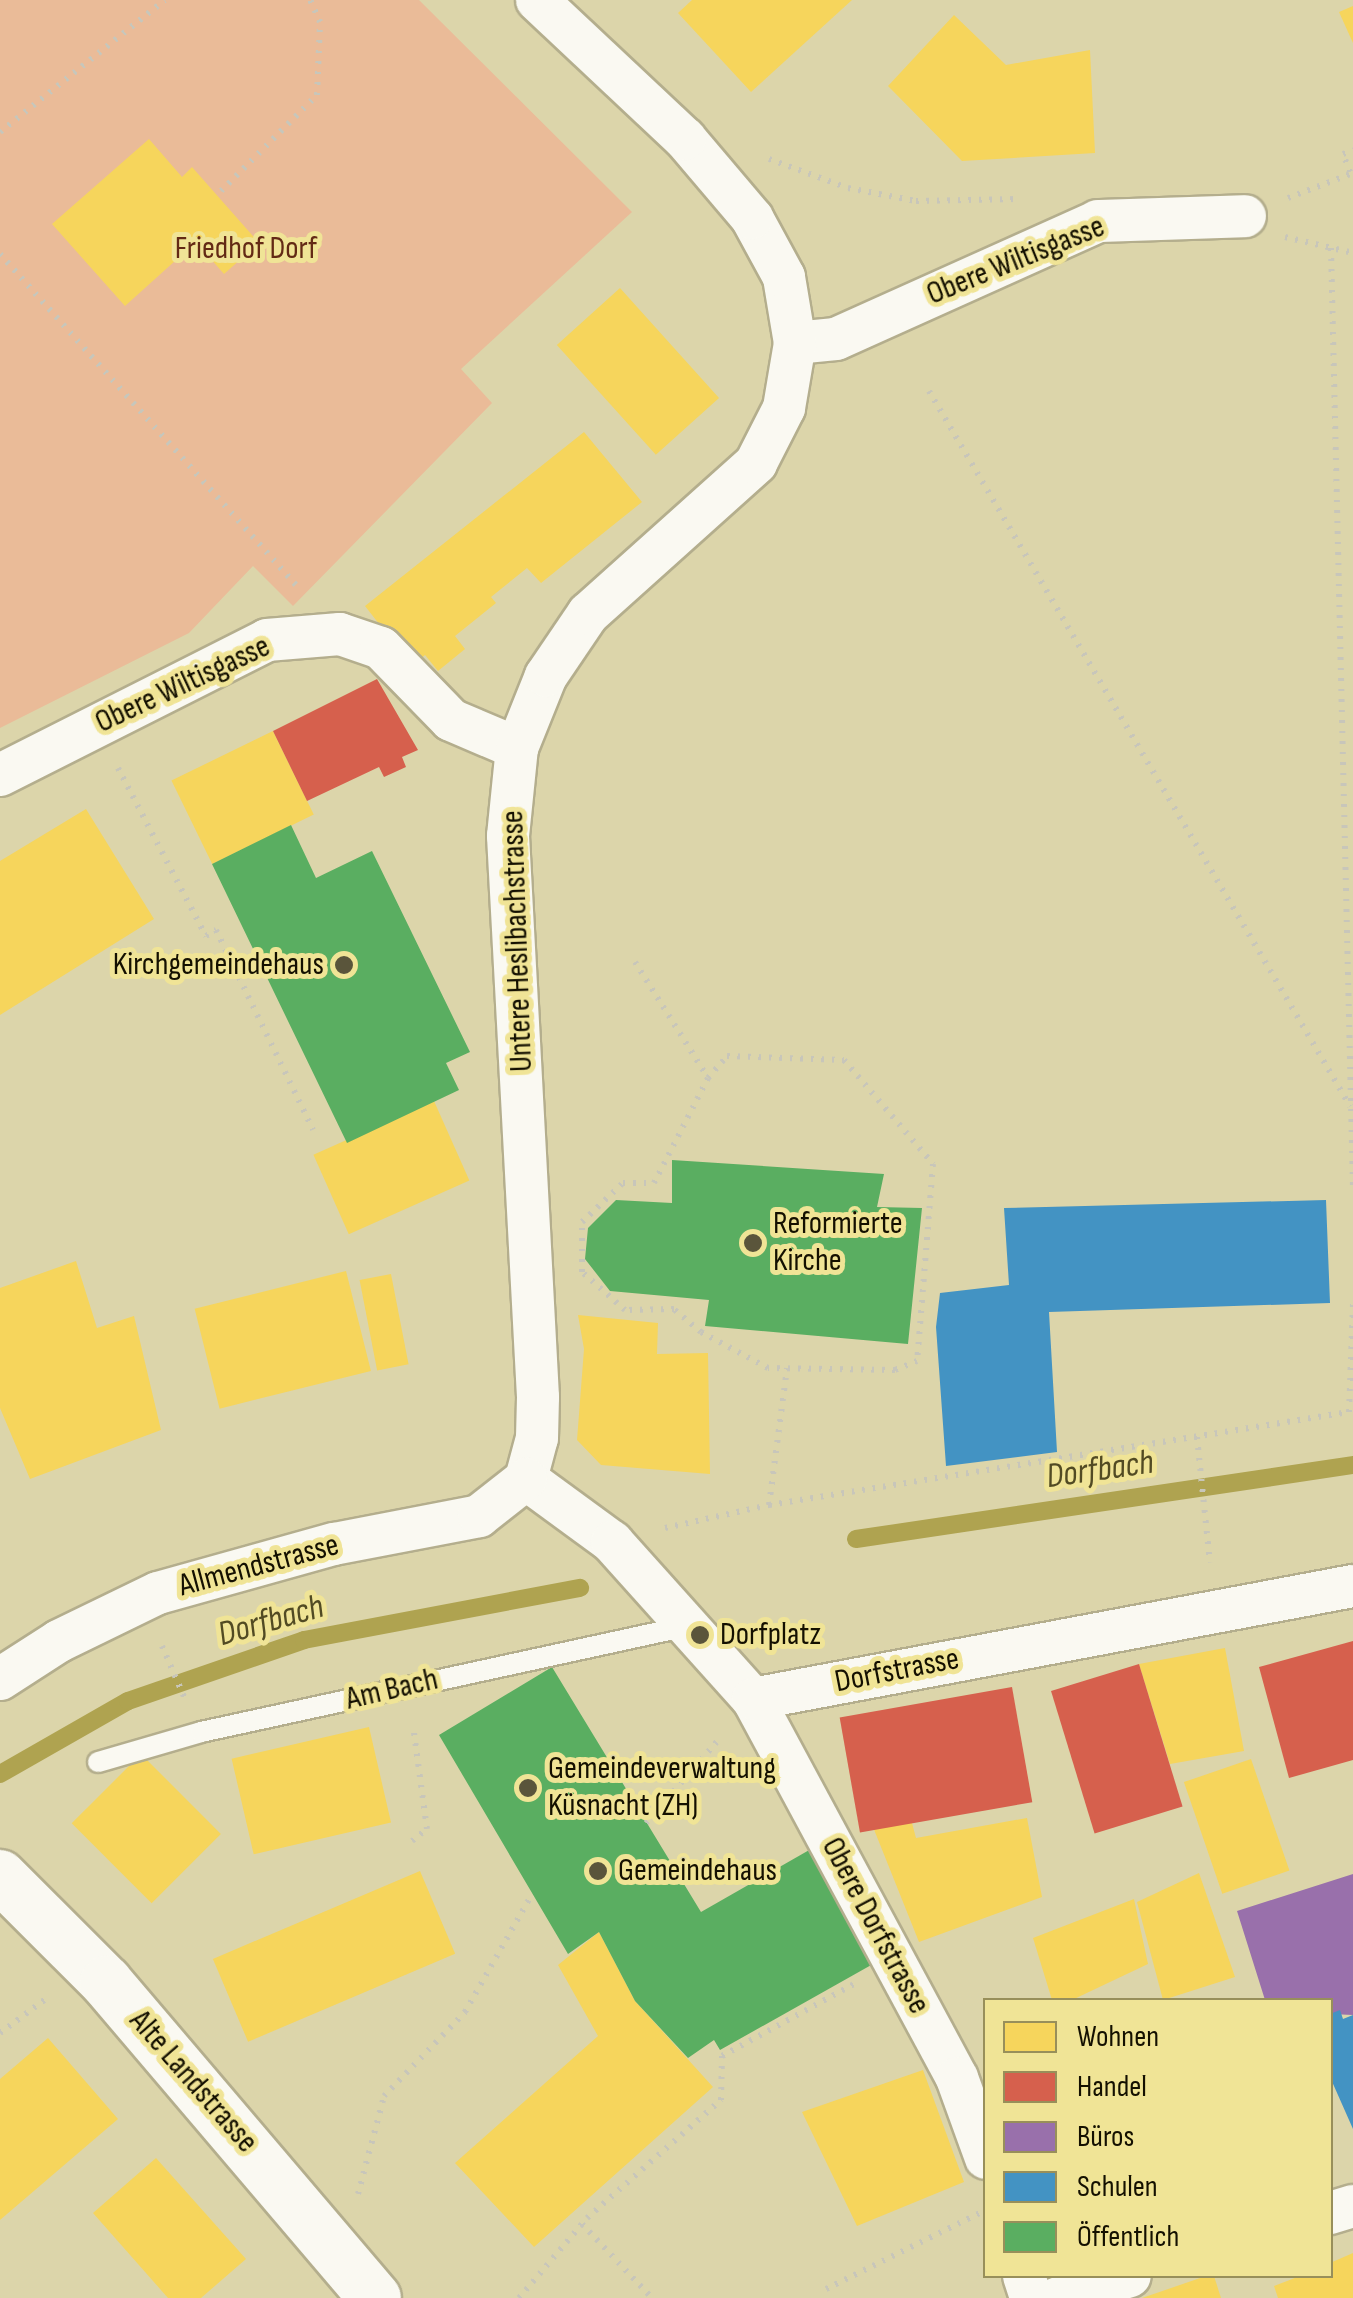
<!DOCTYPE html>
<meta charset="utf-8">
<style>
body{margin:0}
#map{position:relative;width:1353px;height:2298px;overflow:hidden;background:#dcd5aa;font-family:"Sofia Sans Condensed",sans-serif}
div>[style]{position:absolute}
.green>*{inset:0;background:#eabb98}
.homes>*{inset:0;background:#f6d55c;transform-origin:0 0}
.shops>*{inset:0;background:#d6604d;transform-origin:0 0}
.offices>*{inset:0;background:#9970ab}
.schools>*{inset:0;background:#4393c3}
.public>*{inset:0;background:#5aae61}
.stream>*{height:18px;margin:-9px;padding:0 9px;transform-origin:9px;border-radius:9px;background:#afa350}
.path>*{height:6px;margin-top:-3px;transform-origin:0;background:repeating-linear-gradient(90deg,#c8c6ba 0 2.5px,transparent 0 10.5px)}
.roads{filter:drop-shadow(2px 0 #b4ae8d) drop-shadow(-2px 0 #b4ae8d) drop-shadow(0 2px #b4ae8d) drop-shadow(0 -2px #b4ae8d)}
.service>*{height:20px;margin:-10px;padding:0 10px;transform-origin:10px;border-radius:10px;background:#faf9f2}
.minor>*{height:42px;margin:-21px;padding:0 21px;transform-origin:21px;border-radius:21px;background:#faf9f2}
.tertiary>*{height:52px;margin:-26px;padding:0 26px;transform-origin:26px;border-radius:26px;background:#faf9f2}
.dots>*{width:28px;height:28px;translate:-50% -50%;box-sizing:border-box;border:5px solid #f0e496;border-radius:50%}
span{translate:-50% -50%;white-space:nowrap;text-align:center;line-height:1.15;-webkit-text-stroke:10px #f0e496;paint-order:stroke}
.park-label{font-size:32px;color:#632a15}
.street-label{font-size:32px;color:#141000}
.poi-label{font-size:32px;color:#141000}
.right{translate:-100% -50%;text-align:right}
.left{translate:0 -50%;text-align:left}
.water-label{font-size:35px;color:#524b23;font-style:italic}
.legend{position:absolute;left:983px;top:1998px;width:350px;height:280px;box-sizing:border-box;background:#f0e496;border:2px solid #988f5a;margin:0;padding:12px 18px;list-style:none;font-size:30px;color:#141000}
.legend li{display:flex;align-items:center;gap:20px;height:50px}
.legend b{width:50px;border:2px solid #988f5a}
</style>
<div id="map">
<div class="green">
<div style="clip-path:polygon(0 0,419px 0,632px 212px,461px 369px,492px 403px,293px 606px,253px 566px,189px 633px,0 728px)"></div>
</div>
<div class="homes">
<div style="clip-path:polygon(692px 0,852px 0,751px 92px,678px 13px)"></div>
<div style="clip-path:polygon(1353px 6px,1353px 43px,1339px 12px)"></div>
<div style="clip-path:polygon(954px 15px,1006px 65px,1090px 50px,1095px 153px,962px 161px,888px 86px)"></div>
<div style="clip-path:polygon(149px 139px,182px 177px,192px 167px,259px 243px,224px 274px,196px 242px,125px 306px,52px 224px)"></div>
<div style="left:620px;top:288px;width:148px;height:85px;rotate:48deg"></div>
<div style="clip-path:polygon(584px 432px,642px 502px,541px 583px,527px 568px,491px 597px,496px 603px,455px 636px,465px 649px,438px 671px,425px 655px,412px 666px,365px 606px)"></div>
<div style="left:273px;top:731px;width:93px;height:113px;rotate:64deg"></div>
<div style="clip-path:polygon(86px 809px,154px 919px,0 1015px,0 861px)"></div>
<div style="left:434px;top:1101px;width:87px;height:132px;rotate:66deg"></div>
<div style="clip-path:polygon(76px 1261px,97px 1328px,134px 1316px,161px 1430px,30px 1479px,0 1408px,0 1288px)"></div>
<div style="left:346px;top:1271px;width:103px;height:156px;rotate:76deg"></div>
<div style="left:391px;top:1274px;width:92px;height:32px;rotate:79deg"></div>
<div style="clip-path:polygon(578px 1315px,658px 1323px,657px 1354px,708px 1353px,710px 1474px,601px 1465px,577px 1440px,584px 1349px)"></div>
<div style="clip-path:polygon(1225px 1648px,1244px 1751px,1170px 1764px,1139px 1664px)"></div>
<div style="left:369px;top:1727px;width:98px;height:141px;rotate:77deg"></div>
<div style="left:141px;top:1754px;width:113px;height:98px;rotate:45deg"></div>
<div style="left:1251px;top:1759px;width:118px;height:71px;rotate:71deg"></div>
<div style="clip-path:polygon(1027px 1818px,1042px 1897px,919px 1942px,873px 1827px,912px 1823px,916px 1838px)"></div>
<div style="left:420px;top:1871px;width:90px;height:225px;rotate:67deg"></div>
<div style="clip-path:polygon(1199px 1873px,1235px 1977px,1163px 2000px,1137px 1902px)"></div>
<div style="clip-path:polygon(1134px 1899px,1148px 1964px,1072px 2000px,1052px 2000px,1033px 1938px)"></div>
<div style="clip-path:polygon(599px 1932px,635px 2001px,713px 2087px,534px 2247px,455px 2163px,598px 2036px,558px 1965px)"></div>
<div style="clip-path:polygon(48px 2038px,118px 2119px,0 2220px,0 2079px)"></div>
<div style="clip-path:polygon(923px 2070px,964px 2182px,857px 2226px,802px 2112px)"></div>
<div style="clip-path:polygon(156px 2158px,246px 2259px,201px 2298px,168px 2298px,93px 2213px)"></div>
<div style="clip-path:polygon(1353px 2253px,1353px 2298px,1278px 2298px,1274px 2286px,1300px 2276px,1330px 2276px,1330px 2263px)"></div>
<div style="clip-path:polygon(1214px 2276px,1221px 2298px,1142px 2298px,1206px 2276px)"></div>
</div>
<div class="shops">
<div style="clip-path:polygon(377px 679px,418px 750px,402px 757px,406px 767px,384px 777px,379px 767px,307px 801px,273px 731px)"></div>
<div style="clip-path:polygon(1353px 1641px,1353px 1760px,1289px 1778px,1259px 1667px)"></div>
<div style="left:1139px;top:1664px;width:149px;height:92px;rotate:73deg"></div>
<div style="left:1012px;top:1687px;width:117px;height:175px;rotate:80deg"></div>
</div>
<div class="offices">
<div style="clip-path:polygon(1353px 1874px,1353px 2015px,1330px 2014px,1330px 2000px,1265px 2000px,1237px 1911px)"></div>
</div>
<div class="schools">
<div style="clip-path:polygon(1326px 1200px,1330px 1303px,1049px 1312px,1057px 1452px,946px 1466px,936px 1327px,940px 1293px,1009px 1285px,1004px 1208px)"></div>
<div style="clip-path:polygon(1340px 2010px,1343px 2019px,1353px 2015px,1353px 2129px,1330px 2077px,1330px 2014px)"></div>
</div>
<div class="public">
<div style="clip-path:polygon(291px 825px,316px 878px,372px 851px,470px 1052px,446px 1063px,459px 1090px,347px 1143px,212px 864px)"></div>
<div style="clip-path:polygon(672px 1160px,884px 1174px,877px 1207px,922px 1208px,908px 1344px,705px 1326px,709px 1300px,610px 1291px,585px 1259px,588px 1228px,616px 1200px,672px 1203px)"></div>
<div style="clip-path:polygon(552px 1667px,701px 1912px,811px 1849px,873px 1964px,720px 2050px,714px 2040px,688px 2058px,635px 2001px,599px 1932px,568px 1954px,439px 1735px)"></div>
</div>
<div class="stream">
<div style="left:856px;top:1539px;width:502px;rotate:-8.47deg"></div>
<div style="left:0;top:1774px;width:147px;rotate:-29.7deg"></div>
<div style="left:128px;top:1701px;width:186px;rotate:-19.1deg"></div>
<div style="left:304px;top:1640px;width:281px;rotate:-10.7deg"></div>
</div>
<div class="path">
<div style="left:0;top:132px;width:211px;rotate:-38.7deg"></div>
<div style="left:769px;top:159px;width:84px;rotate:20.2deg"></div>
<div style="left:848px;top:188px;width:69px;rotate:10.8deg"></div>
<div style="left:916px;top:201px;width:104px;rotate:-1.1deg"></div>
<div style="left:1350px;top:172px;width:19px;rotate:-111deg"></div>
<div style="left:1343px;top:154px;width:11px;rotate:-22deg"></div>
<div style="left:221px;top:191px;width:136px;rotate:-45deg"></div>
<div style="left:317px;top:95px;width:73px;rotate:-87.6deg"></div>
<div style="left:320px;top:22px;width:24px;rotate:-114deg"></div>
<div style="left:1288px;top:198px;width:70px;rotate:-21deg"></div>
<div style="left:1285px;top:237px;width:70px;rotate:13.2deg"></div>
<div style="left:1331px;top:248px;width:939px;rotate:88.66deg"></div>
<div style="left:0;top:254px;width:448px;rotate:48.2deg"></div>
<div style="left:929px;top:391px;width:830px;rotate:59.51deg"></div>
<div style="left:118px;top:768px;width:190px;rotate:62.4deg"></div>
<div style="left:206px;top:936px;width:12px;rotate:-31deg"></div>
<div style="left:216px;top:930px;width:222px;rotate:64.1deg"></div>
<div style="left:635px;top:962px;width:137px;rotate:57.8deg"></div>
<div style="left:727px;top:1056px;width:117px;rotate:2deg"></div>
<div style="left:844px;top:1060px;width:137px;rotate:49.4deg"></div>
<div style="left:933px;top:1164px;width:198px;rotate:94.6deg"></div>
<div style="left:917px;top:1361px;width:24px;rotate:158deg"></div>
<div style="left:895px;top:1370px;width:127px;rotate:-179.1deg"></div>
<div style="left:768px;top:1368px;width:76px;rotate:-151.8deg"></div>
<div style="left:701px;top:1332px;width:35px;rotate:-140deg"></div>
<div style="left:674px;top:1309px;width:49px;rotate:178.8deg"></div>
<div style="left:625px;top:1310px;width:57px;rotate:-138.5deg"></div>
<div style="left:582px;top:1272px;width:50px;rotate:-90deg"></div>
<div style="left:582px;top:1222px;width:57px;rotate:-43.6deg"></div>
<div style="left:623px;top:1183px;width:31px"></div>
<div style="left:654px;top:1183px;width:118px;rotate:-62.8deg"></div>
<div style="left:708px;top:1078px;width:29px;rotate:-49deg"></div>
<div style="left:1197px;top:1437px;width:126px;rotate:84.1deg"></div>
<div style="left:769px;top:1505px;width:138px;rotate:-82.5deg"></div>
<div style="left:665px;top:1528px;width:107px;rotate:-12.5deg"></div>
<div style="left:769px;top:1505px;width:587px;rotate:-9.11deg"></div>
<div style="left:1349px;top:1412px;width:110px;rotate:-87.9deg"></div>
<div style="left:162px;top:1646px;width:58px;rotate:66.5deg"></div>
<div style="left:646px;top:1823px;width:114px;rotate:-48.9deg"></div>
<div style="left:412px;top:1841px;width:19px;rotate:-39deg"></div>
<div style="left:427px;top:1829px;width:104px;rotate:-97.7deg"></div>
<div style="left:0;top:2033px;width:59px;rotate:-36.7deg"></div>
<div style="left:358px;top:2194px;width:101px;rotate:-75.1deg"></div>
<div style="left:384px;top:2096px;width:117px;rotate:-46deg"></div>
<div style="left:465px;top:2012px;width:136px;rotate:-60.4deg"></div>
<div style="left:582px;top:2224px;width:102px;rotate:46.6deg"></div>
<div style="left:826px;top:2289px;width:178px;rotate:-26.3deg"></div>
<div style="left:519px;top:2298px;width:105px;rotate:-49.6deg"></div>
<div style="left:587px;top:2218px;width:179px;rotate:-41.4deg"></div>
<div style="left:721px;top:2100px;width:44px;rotate:-88.7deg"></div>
<div style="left:722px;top:2056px;width:150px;rotate:-28.6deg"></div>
</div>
<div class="roads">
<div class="service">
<div style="left:98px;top:1762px;width:107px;rotate:-16.2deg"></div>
<div style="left:201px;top:1732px;width:496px;rotate:-12.3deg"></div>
</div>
<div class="minor">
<div style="left:795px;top:343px;width:41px;rotate:-5.6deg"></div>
<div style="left:836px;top:339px;width:287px;rotate:-24.2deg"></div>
<div style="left:1098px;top:221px;width:147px;rotate:-1.9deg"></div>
<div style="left:0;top:775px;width:299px;rotate:-26.8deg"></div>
<div style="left:267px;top:640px;width:73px;rotate:-4.7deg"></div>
<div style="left:340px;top:634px;width:43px;rotate:18.9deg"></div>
<div style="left:381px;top:648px;width:100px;rotate:45.8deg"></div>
<div style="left:451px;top:720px;width:72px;rotate:23deg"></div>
<div style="left:526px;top:1479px;width:42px;rotate:-75deg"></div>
<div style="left:537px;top:1438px;width:41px;rotate:-88.6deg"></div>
<div style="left:538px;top:1397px;width:562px;rotate:-93.06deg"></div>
<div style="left:508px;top:836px;width:88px;rotate:-84.2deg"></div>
<div style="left:517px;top:748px;width:78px;rotate:-68.1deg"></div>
<div style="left:546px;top:676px;width:75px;rotate:-55.9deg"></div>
<div style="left:588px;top:614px;width:226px;rotate:-41.9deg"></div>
<div style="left:756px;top:463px;width:62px;rotate:-63deg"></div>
<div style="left:784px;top:408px;width:66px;rotate:-80.4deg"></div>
<div style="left:795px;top:343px;width:67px;rotate:-99.5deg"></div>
<div style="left:784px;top:277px;width:67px;rotate:-118.5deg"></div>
<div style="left:752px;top:218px;width:104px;rotate:-130.3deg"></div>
<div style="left:685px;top:139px;width:203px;rotate:-136.8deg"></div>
<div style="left:526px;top:1479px;width:107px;rotate:36.2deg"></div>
<div style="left:612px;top:1542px;width:211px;rotate:48.1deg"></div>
<div style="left:753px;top:1699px;width:430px;rotate:61.7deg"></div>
<div style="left:957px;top:2078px;width:85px;rotate:70.1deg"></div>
<div style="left:0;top:1679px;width:70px;rotate:-32.8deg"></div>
<div style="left:59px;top:1641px;width:110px;rotate:-25.9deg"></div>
<div style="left:158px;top:1593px;width:183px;rotate:-15.6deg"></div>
<div style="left:334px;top:1544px;width:148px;rotate:-10.9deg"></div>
<div style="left:479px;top:1516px;width:60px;rotate:-38.2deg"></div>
<div style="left:753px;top:1699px;width:611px;rotate:-10.67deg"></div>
<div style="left:1330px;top:2213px;width:24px;rotate:-17deg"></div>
<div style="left:1024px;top:2276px;width:23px;rotate:72deg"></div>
<div style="left:1058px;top:2298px;width:75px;rotate:-17deg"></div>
</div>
<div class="tertiary">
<div style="left:0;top:1876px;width:150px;rotate:45deg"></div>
<div style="left:106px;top:1982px;width:415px;rotate:49.6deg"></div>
</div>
</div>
<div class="dots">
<div style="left:344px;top:965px;background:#5a553b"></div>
<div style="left:753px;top:1243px;background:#5a553b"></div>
<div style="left:700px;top:1635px;background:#5a553b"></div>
<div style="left:528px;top:1788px;background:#5a553b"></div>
<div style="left:598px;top:1871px;background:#5a553b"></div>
</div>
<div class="park-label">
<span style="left:246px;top:249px">Friedhof Dorf</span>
</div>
<div class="street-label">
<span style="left:1016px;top:261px;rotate:-22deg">Obere Wiltisgasse</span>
<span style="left:183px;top:685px;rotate:-25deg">Obere Wiltisgasse</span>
<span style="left:518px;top:941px;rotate:-92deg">Untere Heslibachstrasse</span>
<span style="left:259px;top:1566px;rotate:-15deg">Allmendstrasse</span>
<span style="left:897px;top:1671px;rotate:-11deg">Dorfstrasse</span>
<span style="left:392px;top:1690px;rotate:-13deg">Am Bach</span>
<span style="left:875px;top:1926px;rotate:62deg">Obere Dorfstrasse</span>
<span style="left:193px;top:2082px;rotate:49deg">Alte Landstrasse</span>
</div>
<div class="poi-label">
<span class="right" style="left:324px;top:965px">Kirchgemeindehaus</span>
<span class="left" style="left:773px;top:1243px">Reformierte<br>Kirche</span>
<span class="left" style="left:720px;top:1635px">Dorfplatz</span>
<span class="left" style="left:548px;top:1788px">Gemeindeverwaltung<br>Küsnacht (ZH)</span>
<span class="left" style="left:618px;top:1871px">Gemeindehaus</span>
</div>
<div class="water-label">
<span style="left:1100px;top:1470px;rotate:-8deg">Dorfbach</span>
<span style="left:271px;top:1621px;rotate:-16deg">Dorfbach</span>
</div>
<ul class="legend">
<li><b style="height:28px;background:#f6d55c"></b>Wohnen</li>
<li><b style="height:28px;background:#d6604d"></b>Handel</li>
<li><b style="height:28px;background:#9970ab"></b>Büros</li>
<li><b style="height:28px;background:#4393c3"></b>Schulen</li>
<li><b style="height:28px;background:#5aae61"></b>Öffentlich</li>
</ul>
</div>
